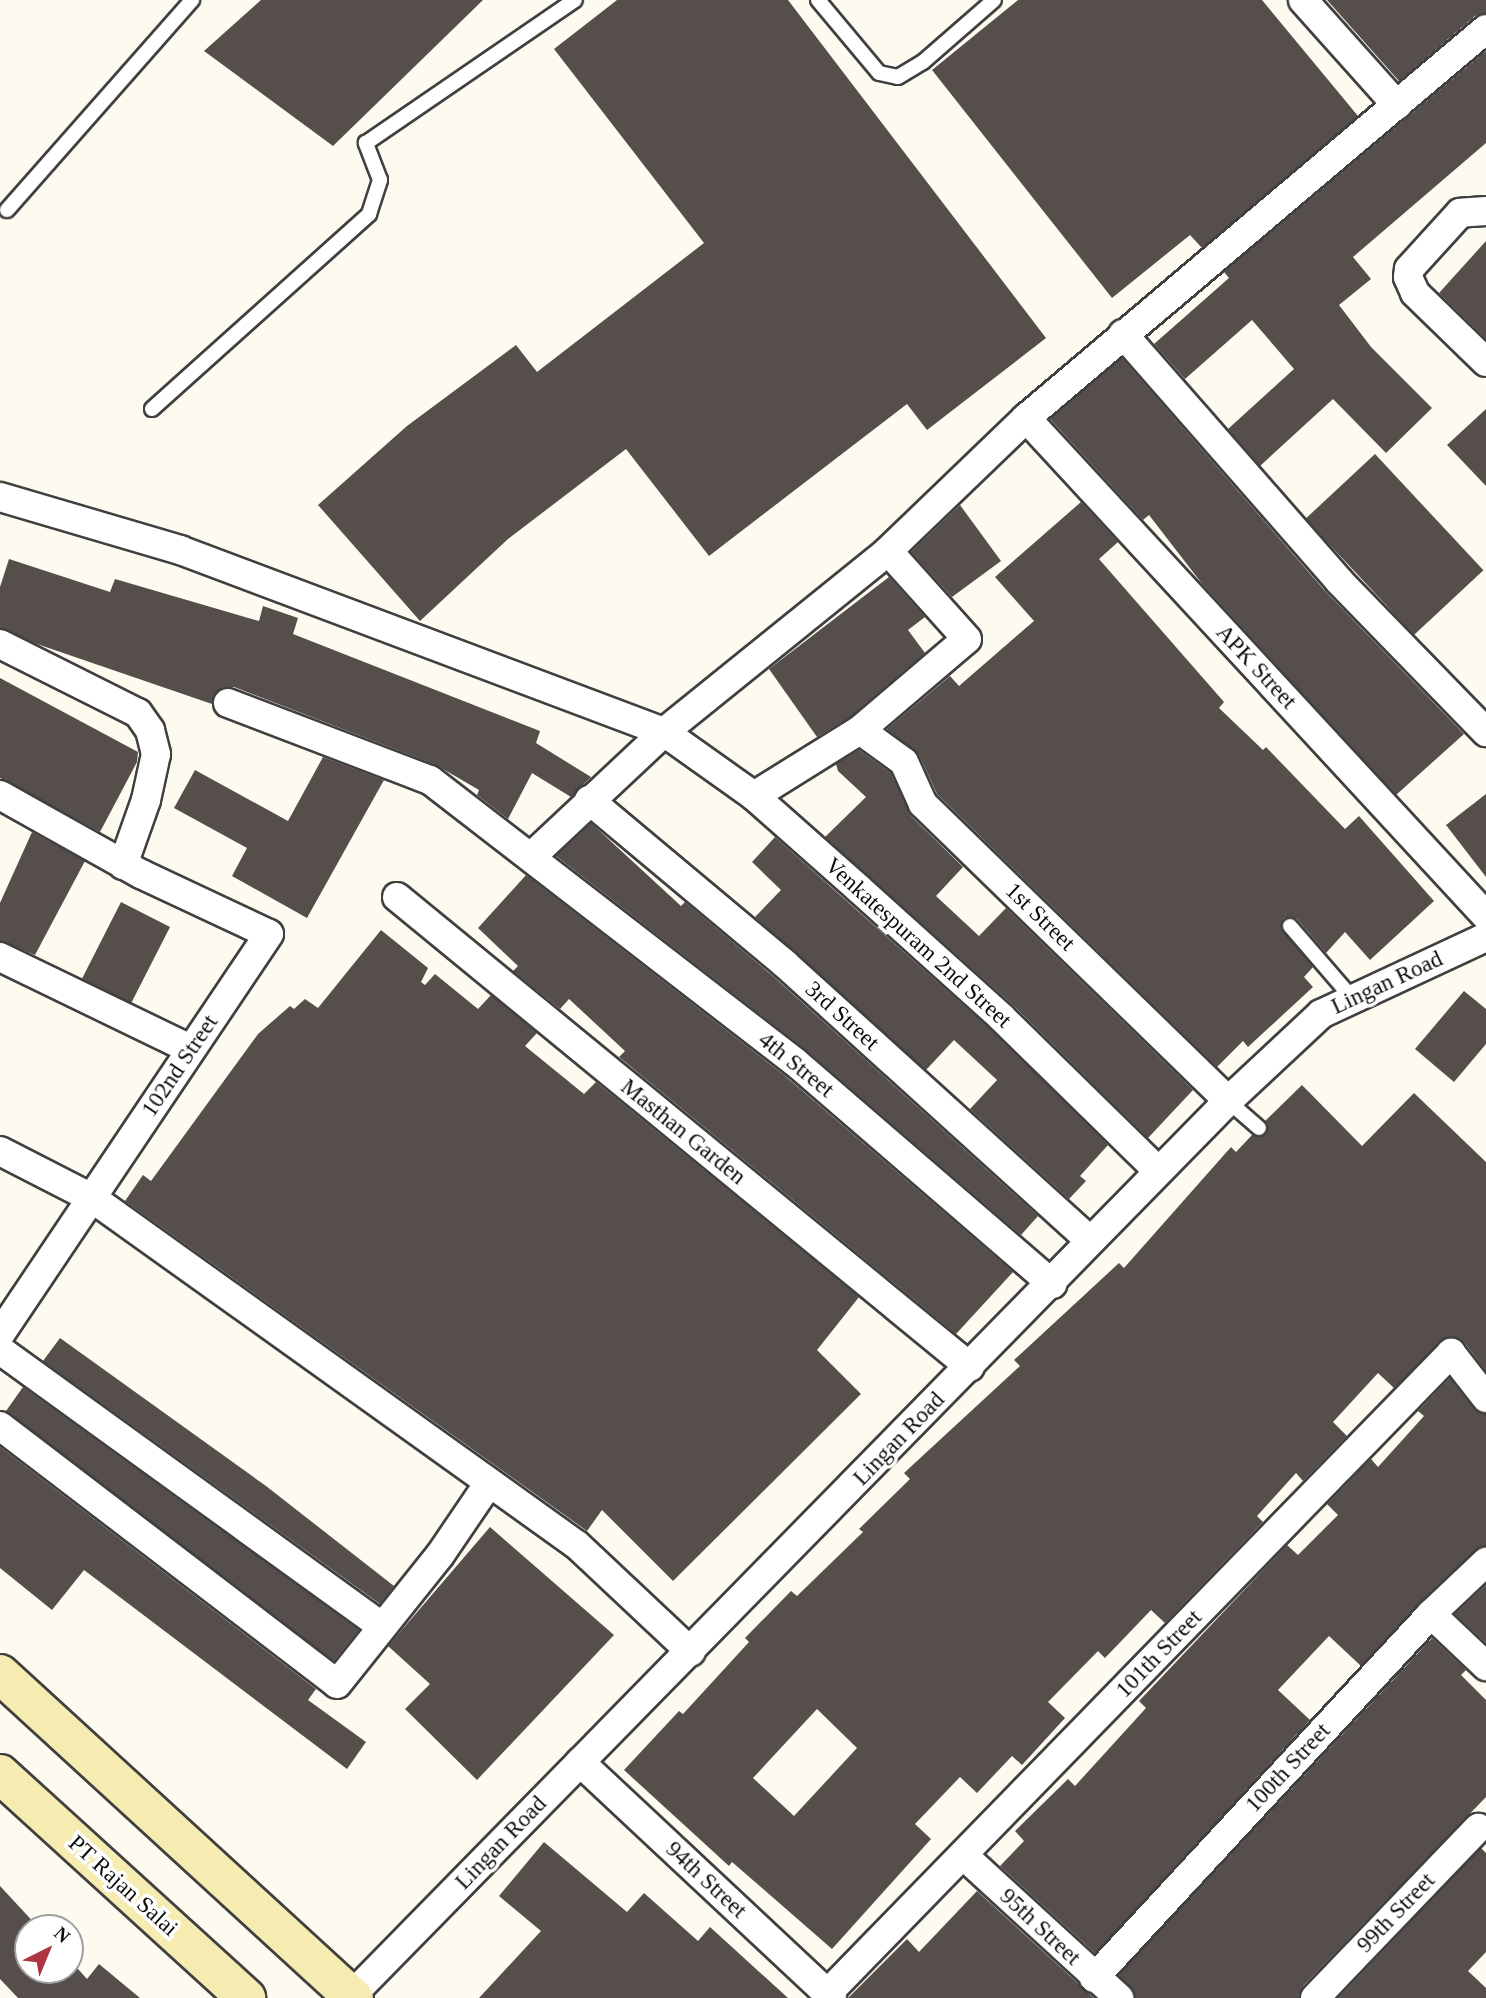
<!DOCTYPE html>
<style>
body{margin:0}
#map{position:relative;width:1486px;height:1998px;overflow:hidden;background:#fdfaef;font-family:"Times New Roman",serif}
div>[style]{position:absolute}
.building>*{inset:0;background:#554e4b;transform-origin:0 0}
.roads{filter:drop-shadow(2px 0 #404040) drop-shadow(-2px 0 #404040) drop-shadow(0 2px #404040) drop-shadow(0 -2px #404040)}
.service>*{height:14px;margin:-7px;padding:0 7px;transform-origin:7px;border-radius:7px;background:#fff}
.minor>*{height:28px;margin:-14px;padding:0 14px;transform-origin:14px;border-radius:14px;background:#fff}
.secondary>*{height:38px;margin:-19px;padding:0 19px;transform-origin:19px;border-radius:19px;background:#f6ebb1}
span{translate:-50% -50%;white-space:nowrap;text-align:center;line-height:1.15;-webkit-text-stroke:7px #fff;paint-order:stroke}
.street-label{font-size:23px;color:#0d0d0d}
.north{position:absolute;left:14px;top:1914px;width:70px;height:70px;box-sizing:border-box;background:#fff;border:2px solid #9e9e9e;border-radius:50%;rotate:43deg;font-size:19px;font-weight:700;line-height:28px;text-align:center;color:#0d0d0d}
.north::after{content:'';display:block;margin:auto;width:24px;height:32px;background:#ae3440;clip-path:polygon(50% 0,100% 100%,50% 72%,0 100%)}
</style>
<div id="map">
<div class="building">
<div style="clip-path:polygon(261px 0,483px 0,333px 146px,204px 51px)"></div>
<div style="clip-path:polygon(617px 0,788px 0,1046px 338px,927px 430px,907px 404px,709px 556px,626px 449px,508px 539px,420px 621px,318px 505px,407px 426px,516px 345px,537px 372px,704px 243px,554px 49px)"></div>
<div style="clip-path:polygon(1018px 0,1262px 0,1358px 116px,1202px 248px,1190px 235px,1112px 298px,932px 70px)"></div>
<div style="clip-path:polygon(1327px 0,1486px 0,1486px 13px,1475px 16px,1399px 81px)"></div>
<div style="clip-path:polygon(1486px 51px,1486px 143px,1353px 257px,1371px 279px,1339px 305px,1371px 347px,1432px 408px,1386px 453px,1333px 399px,1260px 466px,1228px 429px,1294px 369px,1252px 320px,1185px 379px,1154px 344px,1229px 278px,1224px 272px)"></div>
<div style="clip-path:polygon(1486px 241px,1486px 339px,1439px 293px)"></div>
<div style="clip-path:polygon(1122px 358px,1326px 592px,1464px 734px,1396px 795px,1203px 585px,1149px 515px,1143px 520px,1050px 419px)"></div>
<div style="clip-path:polygon(1486px 409px,1486px 486px,1447px 445px)"></div>
<div style="left:1375px;top:454px;width:159px;height:95px;rotate:47deg"></div>
<div style="clip-path:polygon(1081px 502px,1118px 542px,1099px 559px,1224px 702px,1219px 708px,1263px 750px,1266px 747px,1345px 829px,1359px 816px,1434px 901px,1370px 960px,1345px 932px,1326px 953px,1297px 919px,1284px 918px,1281px 928px,1313px 967px,1304px 977px,1313px 987px,1248px 1047px,1243px 1041px,1217px 1067px,937px 794px,919px 755px,887px 729px,950px 676px,959px 686px,1034px 621px,995px 577px)"></div>
<div style="clip-path:polygon(960px 505px,1001px 561px,952px 597px,911px 552px)"></div>
<div style="clip-path:polygon(9px 559px,110px 592px,115px 579px,259px 621px,263px 606px,298px 618px,293px 634px,540px 731px,536px 743px,591px 777px,571px 797px,532px 773px,508px 819px,477px 795px,479px 790px,436px 765px,234px 687px,218px 690px,212px 704px,37px 644px,0 628px,0 587px)"></div>
<div style="clip-path:polygon(889px 577px,925px 617px,908px 630px,925px 653px,850px 717px,817px 737px,769px 669px)"></div>
<div style="clip-path:polygon(0 678px,138px 752px,137px 762px,100px 832px,0 778px)"></div>
<div style="clip-path:polygon(859px 750px,891px 773px,911px 816px,963px 867px,936px 896px,979px 936px,1006px 908px,1193px 1090px,1148px 1138px,1013px 1005px,825px 837px,866px 797px,838px 771px,836px 764px)"></div>
<div style="clip-path:polygon(323px 757px,384px 780px,307px 918px,232px 876px,247px 848px,174px 808px,195px 770px,288px 821px)"></div>
<div style="clip-path:polygon(1486px 794px,1486px 877px,1446px 825px)"></div>
<div style="clip-path:polygon(591px 823px,681px 906px,685px 902px,774px 977px,1038px 1216px,1021px 1235px,805px 1049px,556px 856px)"></div>
<div style="clip-path:polygon(32px 832px,85px 861px,35px 955px,0 941px,0 903px)"></div>
<div style="clip-path:polygon(775px 837px,990px 1029px,1108px 1145px,1080px 1176px,1086px 1181px,1069px 1199px,970px 1109px,997px 1080px,954px 1040px,926px 1070px,755px 917px,781px 890px,752px 862px)"></div>
<div style="clip-path:polygon(526px 875px,784px 1075px,1013px 1272px,956px 1334px,619px 1057px,625px 1051px,569px 999px,560px 1009px,513px 971px,518px 966px,478px 928px)"></div>
<div style="left:121px;top:902px;width:55px;height:86px;rotate:27deg"></div>
<div style="clip-path:polygon(381px 930px,428px 968px,421px 982px,425px 985px,435px 974px,478px 1009px,491px 995px,537px 1033px,525px 1046px,584px 1094px,596px 1082px,859px 1297px,817px 1350px,861px 1394px,673px 1581px,602px 1510px,587px 1531px,125px 1201px,143px 1175px,151px 1181px,258px 1034px,290px 1006px,294px 1009px,305px 999px,318px 1008px)"></div>
<div style="clip-path:polygon(1464px 991px,1486px 1009px,1486px 1044px,1454px 1082px,1415px 1049px)"></div>
<div style="clip-path:polygon(evenodd,1302px 1085px,1362px 1146px,1414px 1093px,1486px 1162px,1486px 1371px,1464px 1342px,1448px 1337px,1394px 1388px,1378px 1373px,1333px 1422px,1347px 1436px,1303px 1481px,1296px 1473px,1257px 1516px,1263px 1522px,1165px 1623px,1151px 1610px,1105px 1658px,1098px 1651px,1048px 1702px,1065px 1718px,1022px 1765px,1012px 1756px,977px 1793px,960px 1777px,915px 1824px,931px 1839px,832px 1949px,732px 1862px,729px 1866px,624px 1770px,679px 1711px,683px 1714px,749px 1642px,745px 1638px,791px 1591px,797px 1596px,863px 1532px,859px 1529px,910px 1479px,904px 1473px,1020px 1366px,1014px 1360px,1119px 1263px,1124px 1268px,1231px 1147px,1236px 1152px,1252px 1135px,1266px 1135px,1265px 1121px,1302px 1085px,817px 1709px,857px 1748px,794px 1816px,753px 1778px,817px 1709px)"></div>
<div style="clip-path:polygon(60px 1338px,266px 1486px,394px 1586px,380px 1604px,43px 1361px)"></div>
<div style="clip-path:polygon(1450px 1378px,1473px 1408px,1486px 1414px,1486px 1546px,1475px 1550px,1420px 1602px,1361px 1666px,1329px 1636px,1278px 1690px,1310px 1720px,1095px 1953px,1000px 1866px,1024px 1841px,1015px 1831px,1068px 1779px,1075px 1786px,1146px 1708px,1139px 1701px,1287px 1545px,1298px 1555px,1338px 1515px,1327px 1504px,1371px 1459px,1378px 1467px,1424px 1416px,1418px 1411px)"></div>
<div style="clip-path:polygon(23px 1387px,359px 1630px,334px 1661px,6px 1411px)"></div>
<div style="clip-path:polygon(0 1447px,316px 1689px,308px 1700px,366px 1742px,347px 1769px,84px 1570px,52px 1610px,0 1568px)"></div>
<div style="clip-path:polygon(490px 1527px,614px 1635px,477px 1780px,405px 1709px,430px 1684px,388px 1646px)"></div>
<div style="clip-path:polygon(1486px 1585px,1486px 1643px,1455px 1614px)"></div>
<div style="clip-path:polygon(1432px 1638px,1466px 1670px,1461px 1675px,1486px 1700px,1486px 1797px,1303px 1986px,1299px 1998px,1135px 1998px,1119px 1975px)"></div>
<div style="clip-path:polygon(544px 1842px,627px 1912px,644px 1893px,698px 1941px,710px 1927px,788px 1998px,479px 1998px,541px 1931px,499px 1896px)"></div>
<div style="clip-path:polygon(1481px 1848px,1486px 1853px,1486px 1952px,1468px 1971px,1486px 1988px,1486px 1998px,1338px 1998px)"></div>
<div style="clip-path:polygon(0 1886px,39px 1928px,28px 1928px,28px 1970px,70px 1970px,70px 1960px,87px 1979px,99px 1964px,140px 1998px,18px 1998px,0 1979px)"></div>
<div style="clip-path:polygon(977px 1891px,1094px 1998px,848px 1998px,907px 1939px,919px 1952px)"></div>
</div>
<div class="roads">
<div class="service">
<div style="left:818px;top:0;width:95px;rotate:50.1deg"></div>
<div style="left:879px;top:73px;width:19px;rotate:12deg"></div>
<div style="left:898px;top:77px;width:29px;rotate:-31deg"></div>
<div style="left:923px;top:62px;width:94px;rotate:-41.1deg"></div>
<div style="left:7px;top:210px;width:280px;rotate:-48.6deg"></div>
<div style="left:152px;top:409px;width:292px;rotate:-41.9deg"></div>
<div style="left:369px;top:214px;width:36px;rotate:-72deg"></div>
<div style="left:380px;top:180px;width:40px;rotate:-111deg"></div>
<div style="left:366px;top:143px;width:253px;rotate:-34.4deg"></div>
<div style="left:1290px;top:926px;width:96px;rotate:49.2deg"></div>
<div style="left:1228px;top:1101px;width:41px;rotate:41.1deg"></div>
</div>
<div class="minor">
<div style="left:1303px;top:0;width:141px;rotate:48.2deg"></div>
<div style="left:1486px;top:211px;width:26px;rotate:176deg"></div>
<div style="left:1460px;top:213px;width:76px;rotate:132.3deg"></div>
<div style="left:1409px;top:269px;width:8px;rotate:97deg"></div>
<div style="left:1408px;top:277px;width:17px;rotate:66deg"></div>
<div style="left:1415px;top:293px;width:99px;rotate:44.2deg"></div>
<div style="left:1123px;top:334px;width:328px;rotate:48.8deg"></div>
<div style="left:1339px;top:581px;width:211px;rotate:45.8deg"></div>
<div style="left:1026px;top:418px;width:678px;rotate:47.27deg"></div>
<div style="left:0;top:497px;width:188px;rotate:16.4deg"></div>
<div style="left:180px;top:550px;width:517px;rotate:20.61deg"></div>
<div style="left:664px;top:732px;width:110px;rotate:35.4deg"></div>
<div style="left:754px;top:796px;width:140px;rotate:41.5deg"></div>
<div style="left:859px;top:889px;width:191px;rotate:42deg"></div>
<div style="left:1001px;top:1017px;width:220px;rotate:44.4deg"></div>
<div style="left:0;top:644px;width:154px;rotate:26.6deg"></div>
<div style="left:138px;top:713px;width:21px;rotate:55deg"></div>
<div style="left:150px;top:730px;width:25px;rotate:76deg"></div>
<div style="left:156px;top:754px;width:47px;rotate:102.3deg"></div>
<div style="left:146px;top:800px;width:69px;rotate:109.5deg"></div>
<div style="left:228px;top:703px;width:216px;rotate:20.9deg"></div>
<div style="left:430px;top:780px;width:461px;rotate:37.7deg"></div>
<div style="left:795px;top:1062px;width:340px;rotate:40.8deg"></div>
<div style="left:860px;top:730px;width:54px;rotate:36deg"></div>
<div style="left:904px;top:762px;width:46px;rotate:65.7deg"></div>
<div style="left:923px;top:804px;width:426px;rotate:44.2deg"></div>
<div style="left:0;top:795px;width:162px;rotate:29.3deg"></div>
<div style="left:141px;top:874px;width:141px;rotate:25.1deg"></div>
<div style="left:269px;top:934px;width:483px;rotate:123.9deg"></div>
<div style="left:754px;top:796px;width:125px;rotate:-31.9deg"></div>
<div style="left:860px;top:730px;width:140px;rotate:-40.4deg"></div>
<div style="left:967px;top:639px;width:118px;rotate:-131.9deg"></div>
<div style="left:589px;top:800px;width:256px;rotate:39.9deg"></div>
<div style="left:785px;top:964px;width:411px;rotate:42.2deg"></div>
<div style="left:531px;top:857px;width:183px;rotate:-43.2deg"></div>
<div style="left:664px;top:732px;width:288px;rotate:-38.9deg"></div>
<div style="left:888px;top:551px;width:192px;rotate:-43.9deg"></div>
<div style="left:1026px;top:418px;width:602px;rotate:-40.22deg"></div>
<div style="left:397px;top:897px;width:741px;rotate:39.36deg"></div>
<div style="left:0;top:957px;width:211px;rotate:25.8deg"></div>
<div style="left:0;top:1151px;width:103px;rotate:27.1deg"></div>
<div style="left:92px;top:1198px;width:596px;rotate:35.58deg"></div>
<div style="left:577px;top:1545px;width:156px;rotate:43.2deg"></div>
<div style="left:0;top:1350px;width:469px;rotate:35.9deg"></div>
<div style="left:0;top:1426px;width:424px;rotate:37.4deg"></div>
<div style="left:337px;top:1684px;width:165px;rotate:-51.4deg"></div>
<div style="left:440px;top:1555px;width:87px;rotate:-55.8deg"></div>
<div style="left:1431px;top:1614px;width:76px;rotate:43.4deg"></div>
<div style="left:580px;top:1762px;width:345px;rotate:43.1deg"></div>
<div style="left:963px;top:1855px;width:212px;rotate:42.5deg"></div>
<div style="left:1094px;top:1978px;width:496px;rotate:-47.2deg"></div>
<div style="left:1431px;top:1614px;width:76px;rotate:-43.4deg"></div>
<div style="left:827px;top:1994px;width:895px;rotate:-45.77deg"></div>
<div style="left:1451px;top:1353px;width:57px;rotate:52.1deg"></div>
<div style="left:351px;top:1996px;width:1253px;rotate:-45.58deg"></div>
<div style="left:1228px;top:1101px;width:127px;rotate:-43.1deg"></div>
<div style="left:1321px;top:1014px;width:182px;rotate:-25deg"></div>
<div style="left:1315px;top:1998px;width:236px;rotate:-46.2deg"></div>
</div>
<div class="secondary">
<div style="left:0;top:1674px;width:480px;rotate:42.5deg"></div>
<div style="left:0;top:1774px;width:333px;rotate:42.3deg"></div>
</div>
</div>
<div class="street-label">
<span style="left:1256px;top:667px;rotate:47deg">APK Street</span>
<span style="left:1040px;top:917px;rotate:44deg">1st Street</span>
<span style="left:918px;top:943px;rotate:42deg">Venkatespuram 2nd Street</span>
<span style="left:1387px;top:983px;rotate:-25deg">Lingan Road</span>
<span style="left:842px;top:1016px;rotate:42deg">3rd Street</span>
<span style="left:796px;top:1065px;rotate:39deg">4th Street</span>
<span style="left:180px;top:1066px;rotate:-56deg">102nd Street</span>
<span style="left:683px;top:1132px;rotate:39deg">Masthan Garden</span>
<span style="left:899px;top:1439px;rotate:-46deg">Lingan Road</span>
<span style="left:1159px;top:1654px;rotate:-46deg">101th Street</span>
<span style="left:1288px;top:1768px;rotate:-47deg">100th Street</span>
<span style="left:501px;top:1843px;rotate:-46deg">Lingan Road</span>
<span style="left:706px;top:1880px;rotate:43deg">94th Street</span>
<span style="left:123px;top:1886px;rotate:42deg">PT Rajan Salai</span>
<span style="left:1396px;top:1913px;rotate:-46deg">99th Street</span>
<span style="left:1040px;top:1927px;rotate:43deg">95th Street</span>
</div>
<div class="north">N</div>
</div>
